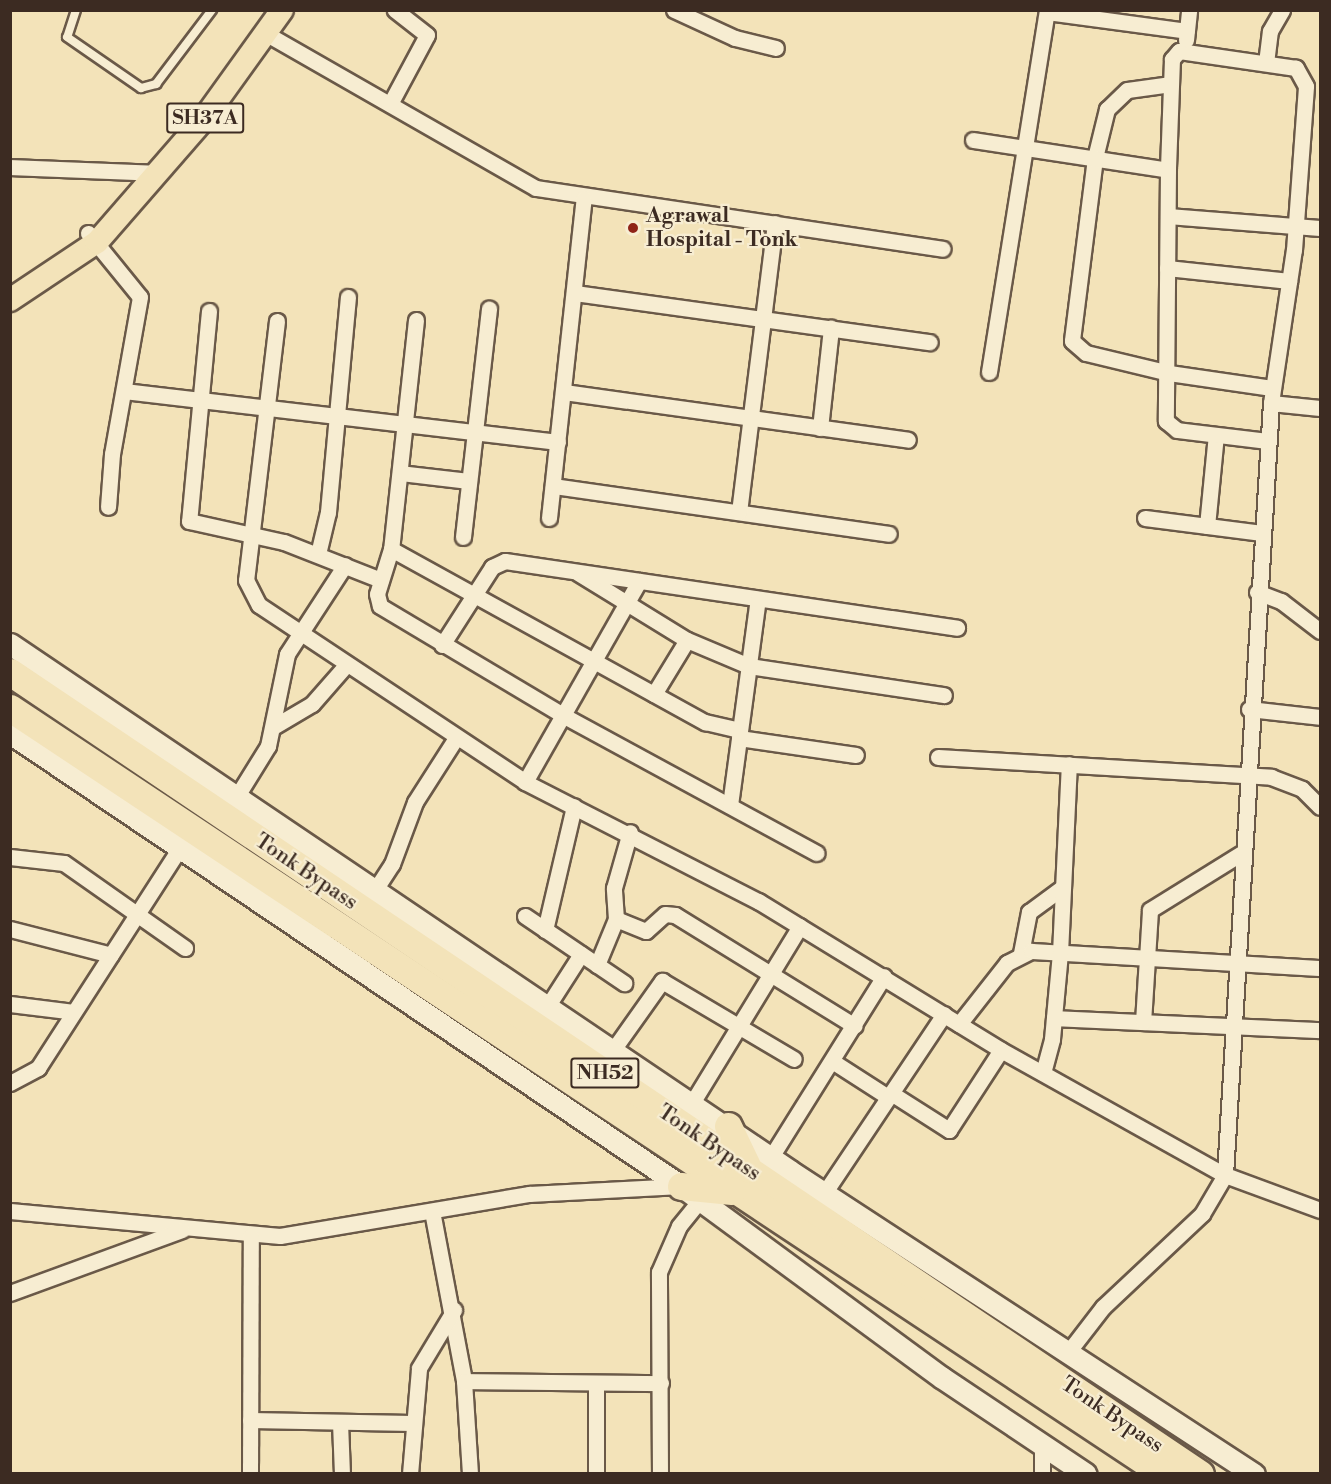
<!DOCTYPE html>
<style>
body{margin:0}
#map{position:relative;width:1331px;height:1484px;overflow:hidden;background:#f3e3b9;font-family:"Libre Bodoni",serif}
div>[style]{position:absolute}
.roads{filter:drop-shadow(2px 0 #6a5948) drop-shadow(-2px 0 #6a5948) drop-shadow(0 2px #6a5948) drop-shadow(0 -2px #6a5948)}
.lane>*{height:8px;margin:-4px;padding:0 4px;transform-origin:4px;border-radius:4px;background:#f7edd2}
.street>*{height:15px;margin:-7.5px;padding:0 7.5px;transform-origin:7.5px;border-radius:7.5px;background:#f7edd2}
.secondary>*{height:21px;margin:-10.5px;padding:0 10.5px;transform-origin:10.5px;border-radius:10.5px;background:#f7edd2}
.primary>*{height:22px;margin:-11px;padding:0 11px;transform-origin:11px;border-radius:11px;background:#f3e3b9}
.highway>*{height:27px;margin:-13.5px;padding:0 13.5px;transform-origin:13.5px;border-radius:13.5px;background:#f3e3b9}
.dots>*{width:16px;height:16px;translate:-50% -50%;box-sizing:border-box;border:3px solid #f7edd2;border-radius:50%}
span{translate:-50% -50%;white-space:nowrap;text-align:center;line-height:1.15;-webkit-text-stroke:4.5px #f7edd2;paint-order:stroke}
.shield-label span{padding:2px 4px;background:#f7edd2;border:2px solid;border-radius:4px;-webkit-text-stroke-width:0}
.shield-label{font-size:20px;color:#3c2b22;font-weight:700}
.poi-label{font-size:21px;color:#3c2b22;font-weight:700}
.left{translate:0 -50%;text-align:left}
.street-label{font-size:21px;color:#3c2b22}
.frame{position:absolute;inset:0;border:12px solid #3c2b22;pointer-events:none}
</style>
<div id="map">
<div class="roads">
<div class="lane">
<div style="left:76px;top:10px;width:28px;rotate:108deg"></div>
<div style="left:67px;top:37px;width:90px;rotate:34.6deg"></div>
<div style="left:141px;top:88px;width:16px;rotate:-15deg"></div>
<div style="left:156px;top:84px;width:93px;rotate:-52.9deg"></div>
</div>
<div class="street">
<div style="left:674px;top:10px;width:67px;rotate:24.7deg"></div>
<div style="left:735px;top:38px;width:42px;rotate:13.7deg"></div>
<div style="left:1047px;top:12px;width:141px;rotate:7.7deg"></div>
<div style="left:265px;top:33px;width:312px;rotate:29.8deg"></div>
<div style="left:536px;top:188px;width:411px;rotate:8.5deg"></div>
<div style="left:1186px;top:40px;width:30px;rotate:-84deg"></div>
<div style="left:1266px;top:63px;width:32px;rotate:-83deg"></div>
<div style="left:1270px;top:31px;width:24px;rotate:-60deg"></div>
<div style="left:1171px;top:84px;width:44px;rotate:172.2deg"></div>
<div style="left:1127px;top:90px;width:28px;rotate:136deg"></div>
<div style="left:1107px;top:109px;width:50px;rotate:103.8deg"></div>
<div style="left:1095px;top:158px;width:184px;rotate:97.2deg"></div>
<div style="left:1072px;top:341px;width:18px;rotate:41deg"></div>
<div style="left:1086px;top:353px;width:85px;rotate:13.5deg"></div>
<div style="left:1169px;top:373px;width:104px;rotate:8.3deg"></div>
<div style="left:390px;top:104px;width:78px;rotate:-61.8deg"></div>
<div style="left:427px;top:35px;width:41px;rotate:-142deg"></div>
<div style="left:973px;top:140px;width:197px;rotate:8.7deg"></div>
<div style="left:10px;top:167px;width:149px;rotate:2.3deg"></div>
<div style="left:1168px;top:216px;width:152px;rotate:4.5deg"></div>
<div style="left:88px;top:233px;width:82px;rotate:50.9deg"></div>
<div style="left:140px;top:297px;width:159px;rotate:100.1deg"></div>
<div style="left:112px;top:454px;width:53px;rotate:94.3deg"></div>
<div style="left:1167px;top:268px;width:123px;rotate:6.1deg"></div>
<div style="left:575px;top:293px;width:358px;rotate:7.9deg"></div>
<div style="left:209px;top:311px;width:211px;rotate:95.4deg"></div>
<div style="left:189px;top:521px;width:97px;rotate:12.5deg"></div>
<div style="left:284px;top:542px;width:104px;rotate:21.4deg"></div>
<div style="left:416px;top:320px;width:230px;rotate:96.2deg"></div>
<div style="left:391px;top:549px;width:47px;rotate:107.3deg"></div>
<div style="left:377px;top:594px;width:12px;rotate:76deg"></div>
<div style="left:380px;top:606px;width:217px;rotate:30.8deg"></div>
<div style="left:566px;top:717px;width:285px;rotate:28.5deg"></div>
<div style="left:277px;top:321px;width:261px;rotate:96.8deg"></div>
<div style="left:246px;top:580px;width:28px;rotate:63deg"></div>
<div style="left:259px;top:605px;width:320px;rotate:33.6deg"></div>
<div style="left:525px;top:782px;width:262px;rotate:27.1deg"></div>
<div style="left:758px;top:901px;width:285px;rotate:31.5deg"></div>
<div style="left:1001px;top:1050px;width:257px;rotate:29.2deg"></div>
<div style="left:1225px;top:1175px;width:101px;rotate:20.2deg"></div>
<div style="left:989px;top:372px;width:367px;rotate:-80.9deg"></div>
<div style="left:124px;top:391px;width:437px;rotate:6.7deg"></div>
<div style="left:564px;top:392px;width:347px;rotate:7.9deg"></div>
<div style="left:1271px;top:403px;width:49px;rotate:5.8deg"></div>
<div style="left:820px;top:428px;width:101px;rotate:-83.7deg"></div>
<div style="left:400px;top:473px;width:68px;rotate:6.7deg"></div>
<div style="left:553px;top:486px;width:339px;rotate:8.1deg"></div>
<div style="left:739px;top:512px;width:291px;rotate:-82.9deg"></div>
<div style="left:549px;top:518px;width:322px;rotate:-83.8deg"></div>
<div style="left:1145px;top:518px;width:118px;rotate:7.3deg"></div>
<div style="left:1207px;top:526px;width:91px;rotate:-84.4deg"></div>
<div style="left:463px;top:537px;width:230px;rotate:-83.5deg"></div>
<div style="left:391px;top:549px;width:359px;rotate:28.9deg"></div>
<div style="left:705px;top:722px;width:36px;rotate:13deg"></div>
<div style="left:318px;top:554px;width:43px;rotate:-76.6deg"></div>
<div style="left:328px;top:512px;width:216px;rotate:-84.7deg"></div>
<div style="left:578px;top:573px;width:128px;rotate:31.6deg"></div>
<div style="left:687px;top:640px;width:67px;rotate:22.8deg"></div>
<div style="left:749px;top:666px;width:197px;rotate:8.5deg"></div>
<div style="left:1257px;top:592px;width:26px;rotate:21deg"></div>
<div style="left:1281px;top:601px;width:49px;rotate:37.6deg"></div>
<div style="left:442px;top:645px;width:93px;rotate:-57.3deg"></div>
<div style="left:492px;top:567px;width:14px;rotate:-25deg"></div>
<div style="left:505px;top:561px;width:457px;rotate:8.4deg"></div>
<div style="left:654px;top:694px;width:63px;rotate:-58.6deg"></div>
<div style="left:1249px;top:709px;width:71px;rotate:6.4deg"></div>
<div style="left:273px;top:727px;width:45px;rotate:-30.5deg"></div>
<div style="left:312px;top:704px;width:53px;rotate:-48.8deg"></div>
<div style="left:739px;top:738px;width:118px;rotate:8.3deg"></div>
<div style="left:938px;top:757px;width:334px;rotate:3.4deg"></div>
<div style="left:1271px;top:777px;width:33px;rotate:21deg"></div>
<div style="left:1302px;top:789px;width:25px;rotate:45deg"></div>
<div style="left:525px;top:782px;width:231px;rotate:-60.4deg"></div>
<div style="left:237px;top:796px;width:59px;rotate:-58.2deg"></div>
<div style="left:268px;top:746px;width:94px;rotate:-78.3deg"></div>
<div style="left:287px;top:654px;width:106px;rotate:-56.9deg"></div>
<div style="left:730px;top:805px;width:208px;rotate:-82.3deg"></div>
<div style="left:10px;top:857px;width:54px;rotate:6.3deg"></div>
<div style="left:64px;top:863px;width:148px;rotate:35.1deg"></div>
<div style="left:375px;top:890px;width:31px;rotate:-57deg"></div>
<div style="left:392px;top:864px;width:66px;rotate:-69.6deg"></div>
<div style="left:415px;top:802px;width:76px;rotate:-57.4deg"></div>
<div style="left:525px;top:916px;width:120px;rotate:34.1deg"></div>
<div style="left:616px;top:919px;width:32px;rotate:22deg"></div>
<div style="left:646px;top:931px;width:25px;rotate:-42deg"></div>
<div style="left:665px;top:914px;width:10px;rotate:6deg"></div>
<div style="left:675px;top:915px;width:211px;rotate:31.7deg"></div>
<div style="left:10px;top:929px;width:104px;rotate:14.4deg"></div>
<div style="left:545px;top:930px;width:127px;rotate:-76.8deg"></div>
<div style="left:1021px;top:953px;width:42px;rotate:-79deg"></div>
<div style="left:1029px;top:912px;width:42px;rotate:-36.3deg"></div>
<div style="left:597px;top:965px;width:50px;rotate:-67.6deg"></div>
<div style="left:616px;top:919px;width:31px;rotate:-94deg"></div>
<div style="left:614px;top:888px;width:58px;rotate:-74.1deg"></div>
<div style="left:10px;top:1004px;width:64px;rotate:7.1deg"></div>
<div style="left:547px;top:1007px;width:63px;rotate:-57.3deg"></div>
<div style="left:1054px;top:1018px;width:266px;rotate:2.6deg"></div>
<div style="left:1143px;top:1022px;width:112px;rotate:-86.4deg"></div>
<div style="left:1150px;top:910px;width:106px;rotate:-31.9deg"></div>
<div style="left:959px;top:1024px;width:78px;rotate:-51.8deg"></div>
<div style="left:1007px;top:963px;width:27px;rotate:-27deg"></div>
<div style="left:1031px;top:951px;width:289px;rotate:3.4deg"></div>
<div style="left:613px;top:1050px;width:85px;rotate:-54.6deg"></div>
<div style="left:662px;top:981px;width:153px;rotate:30.6deg"></div>
<div style="left:832px;top:1061px;width:67px;rotate:32.7deg"></div>
<div style="left:1043px;top:1073px;width:35px;rotate:-75deg"></div>
<div style="left:1052px;top:1039px;width:86px;rotate:-84.7deg"></div>
<div style="left:1060px;top:953px;width:189px;rotate:-87.3deg"></div>
<div style="left:10px;top:1083px;width:32px;rotate:-28deg"></div>
<div style="left:38px;top:1068px;width:262px;rotate:-57.2deg"></div>
<div style="left:891px;top:1093px;width:69px;rotate:32.5deg"></div>
<div style="left:949px;top:1130px;width:95px;rotate:-57deg"></div>
<div style="left:692px;top:1103px;width:207px;rotate:-58.6deg"></div>
<div style="left:771px;top:1157px;width:213px;rotate:-58deg"></div>
<div style="left:825px;top:1192px;width:214px;rotate:-56.2deg"></div>
<div style="left:10px;top:1211px;width:271px;rotate:5.3deg"></div>
<div style="left:280px;top:1236px;width:253px;rotate:-9.6deg"></div>
<div style="left:529px;top:1194px;width:152px;rotate:-3deg"></div>
<div style="left:432px;top:1211px;width:173px;rotate:79.3deg"></div>
<div style="left:464px;top:1381px;width:93px;rotate:86.3deg"></div>
<div style="left:10px;top:1293px;width:183px;rotate:-20.1deg"></div>
<div style="left:1069px;top:1351px;width:56px;rotate:-52.3deg"></div>
<div style="left:1103px;top:1307px;width:136px;rotate:-43.2deg"></div>
<div style="left:1202px;top:1214px;width:45px;rotate:-59.5deg"></div>
<div style="left:1225px;top:1175px;width:773px;rotate:-86.59deg"></div>
<div style="left:1271px;top:403px;width:155px;rotate:-81.5deg"></div>
<div style="left:1294px;top:250px;width:164px;rotate:-85.8deg"></div>
<div style="left:1306px;top:86px;width:21px;rotate:-119deg"></div>
<div style="left:1296px;top:68px;width:118px;rotate:-171.7deg"></div>
<div style="left:1179px;top:51px;width:11px;rotate:131deg"></div>
<div style="left:1172px;top:59px;width:111px;rotate:92.1deg"></div>
<div style="left:1168px;top:170px;width:251px;rotate:90.5deg"></div>
<div style="left:1166px;top:421px;width:14px;rotate:39deg"></div>
<div style="left:1177px;top:430px;width:92px;rotate:6.9deg"></div>
<div style="left:464px;top:1381px;width:197px;rotate:0.6deg"></div>
<div style="left:250px;top:1420px;width:162px;rotate:1.1deg"></div>
<div style="left:340px;top:1422px;width:52px;rotate:87.8deg"></div>
<div style="left:250px;top:1474px;width:238px;rotate:-89.8deg"></div>
<div style="left:410px;top:1474px;width:106px;rotate:-85.1deg"></div>
<div style="left:419px;top:1368px;width:68px;rotate:-58.9deg"></div>
<div style="left:596px;top:1474px;width:91px;rotate:-90deg"></div>
<div style="left:660px;top:1474px;width:202px;rotate:-90.3deg"></div>
<div style="left:659px;top:1272px;width:50px;rotate:-66.5deg"></div>
<div style="left:679px;top:1226px;width:33px;rotate:-51deg"></div>
<div style="left:1042px;top:1474px;width:30px;rotate:-90deg"></div>
</div>
<div class="secondary">
<div style="left:10px;top:644px;width:941px;rotate:34.04deg"></div>
<div style="left:790px;top:1171px;width:554px;rotate:33.15deg"></div>
<div style="left:10px;top:733px;width:810px;rotate:34.02deg"></div>
<div style="left:681px;top:1186px;width:323px;rotate:36.3deg"></div>
<div style="left:941px;top:1377px;width:174px;rotate:33.8deg"></div>
</div>
<div class="primary">
<div style="left:10px;top:300px;width:105px;rotate:-33.7deg"></div>
<div style="left:97px;top:242px;width:162px;rotate:-49deg"></div>
<div style="left:203px;top:120px;width:135px;rotate:-54.3deg"></div>
</div>
<div class="highway">
<div style="left:10px;top:672px;width:1435px;rotate:33.98deg"></div>
<div style="left:10px;top:708px;width:1385px;rotate:33.58deg"></div>
<div style="left:728px;top:1126px;width:47px;rotate:64.5deg"></div>
<div style="left:681px;top:1186px;width:51px;rotate:5.6deg"></div>
</div>
</div>
<div class="dots">
<div style="left:633px;top:228px;background:#8f2418"></div>
</div>
<div class="shield-label">
<span style="left:205px;top:118px">SH37A</span>
<span style="left:605px;top:1073px">NH52</span>
</div>
<div class="poi-label">
<span class="left" style="left:646px;top:228px">Agrawal<br>Hospital - Tonk</span>
</div>
<div class="street-label">
<span style="left:306px;top:872px;rotate:34deg">Tonk Bypass</span>
<span style="left:709px;top:1143px;rotate:34deg">Tonk Bypass</span>
<span style="left:1112px;top:1415px;rotate:34deg">Tonk Bypass</span>
</div>
<div class="frame"></div>
</div>
